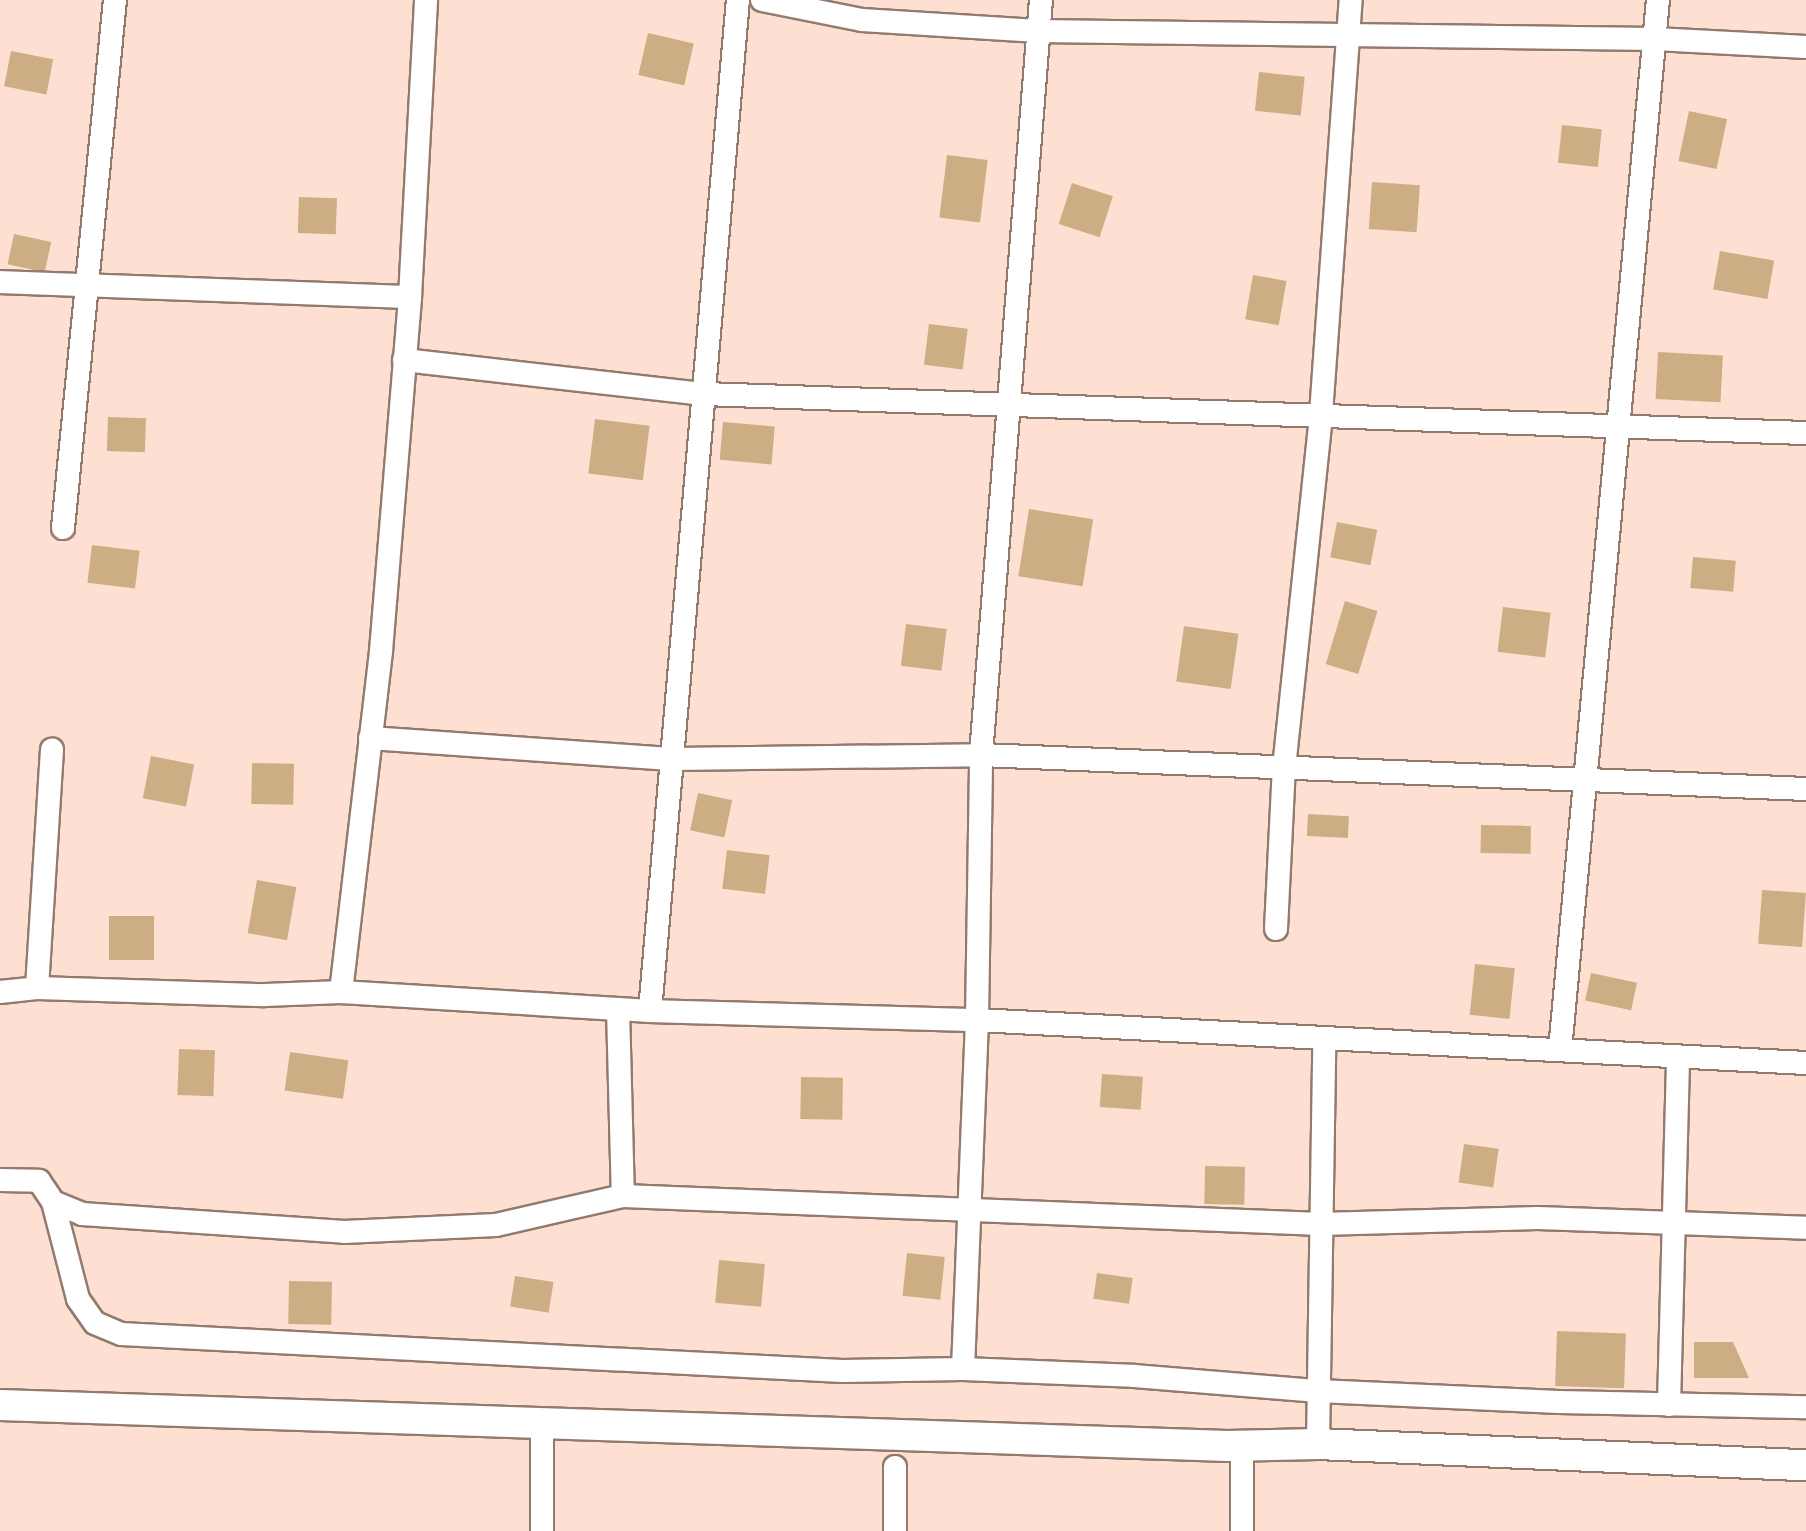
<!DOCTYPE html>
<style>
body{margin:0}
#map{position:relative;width:1806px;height:1531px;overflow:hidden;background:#fde0d2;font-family:"Noto Serif",serif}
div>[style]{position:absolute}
.building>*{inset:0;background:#cdae84;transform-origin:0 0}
.roads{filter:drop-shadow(2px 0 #937a6e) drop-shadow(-2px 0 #937a6e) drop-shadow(0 2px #937a6e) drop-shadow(0 -2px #937a6e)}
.minor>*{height:22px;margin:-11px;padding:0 11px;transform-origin:11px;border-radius:11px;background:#fff}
.tertiary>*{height:30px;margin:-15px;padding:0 15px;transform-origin:15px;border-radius:15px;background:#fff}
span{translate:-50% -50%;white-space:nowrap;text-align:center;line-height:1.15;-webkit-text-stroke:8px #fff;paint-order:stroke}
</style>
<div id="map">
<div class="building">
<div style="left:648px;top:33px;width:47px;height:43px;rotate:13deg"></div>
<div style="left:11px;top:51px;width:43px;height:36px;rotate:11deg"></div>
<div style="left:1259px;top:72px;width:46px;height:39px;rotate:6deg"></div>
<div style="left:1689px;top:111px;width:39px;height:51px;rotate:12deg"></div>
<div style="left:1562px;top:125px;width:40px;height:38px;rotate:6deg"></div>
<div style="left:947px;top:155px;width:41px;height:63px;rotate:7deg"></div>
<div style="left:1372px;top:182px;width:48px;height:47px;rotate:4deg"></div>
<div style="left:1072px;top:183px;width:43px;height:43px;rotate:18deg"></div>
<div style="left:299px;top:197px;width:38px;height:36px;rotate:2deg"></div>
<div style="left:14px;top:234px;width:38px;height:31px;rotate:12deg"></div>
<div style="left:1720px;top:251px;width:55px;height:39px;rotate:10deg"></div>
<div style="left:1253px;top:275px;width:34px;height:45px;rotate:10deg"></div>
<div style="left:929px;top:324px;width:39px;height:41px;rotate:7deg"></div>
<div style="left:1658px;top:352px;width:65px;height:47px;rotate:3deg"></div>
<div style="left:108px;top:417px;width:38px;height:34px;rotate:2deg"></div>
<div style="left:595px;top:419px;width:55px;height:55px;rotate:7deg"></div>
<div style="left:723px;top:422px;width:52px;height:38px;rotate:5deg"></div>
<div style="left:1029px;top:509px;width:65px;height:68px;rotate:9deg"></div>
<div style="left:1337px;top:522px;width:41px;height:36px;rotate:11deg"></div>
<div style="left:92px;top:545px;width:48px;height:38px;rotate:7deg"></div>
<div style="left:1693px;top:557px;width:43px;height:31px;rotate:5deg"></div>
<div style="left:1345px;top:601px;width:34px;height:66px;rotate:17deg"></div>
<div style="left:1503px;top:607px;width:48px;height:45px;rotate:7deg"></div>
<div style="left:906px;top:624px;width:41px;height:42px;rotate:7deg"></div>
<div style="left:1184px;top:626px;width:55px;height:56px;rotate:8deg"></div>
<div style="left:151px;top:756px;width:44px;height:43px;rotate:11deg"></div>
<div style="left:252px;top:763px;width:42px;height:41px;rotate:1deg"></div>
<div style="left:698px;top:793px;width:35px;height:38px;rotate:12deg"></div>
<div style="left:1308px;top:814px;width:41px;height:22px;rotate:3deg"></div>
<div style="left:1481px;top:825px;width:50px;height:28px;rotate:1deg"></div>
<div style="left:727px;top:850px;width:43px;height:39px;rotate:7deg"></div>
<div style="left:257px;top:880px;width:40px;height:54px;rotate:10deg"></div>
<div style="left:1762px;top:890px;width:44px;height:54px;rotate:4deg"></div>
<div style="left:109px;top:916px;width:45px;height:44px"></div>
<div style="left:1475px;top:964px;width:40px;height:51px;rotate:6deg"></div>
<div style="left:1591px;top:973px;width:47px;height:28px;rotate:12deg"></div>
<div style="left:179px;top:1049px;width:36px;height:46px;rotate:2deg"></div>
<div style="left:290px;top:1052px;width:59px;height:39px;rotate:8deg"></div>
<div style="left:1102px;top:1074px;width:41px;height:33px;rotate:4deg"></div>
<div style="left:801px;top:1077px;width:42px;height:42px;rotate:1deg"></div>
<div style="left:1464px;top:1144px;width:35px;height:39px;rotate:8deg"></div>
<div style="left:1205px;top:1166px;width:40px;height:38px;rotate:1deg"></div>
<div style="left:907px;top:1253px;width:38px;height:43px;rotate:6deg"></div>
<div style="left:719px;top:1260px;width:46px;height:43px;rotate:5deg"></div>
<div style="left:1097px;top:1273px;width:36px;height:26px;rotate:8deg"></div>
<div style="left:515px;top:1276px;width:39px;height:31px;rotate:9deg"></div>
<div style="left:289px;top:1281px;width:43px;height:43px;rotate:1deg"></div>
<div style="left:1557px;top:1331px;width:69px;height:55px;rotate:2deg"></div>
<div style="clip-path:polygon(1694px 1342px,1733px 1342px,1749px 1378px,1694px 1378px)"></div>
</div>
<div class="roads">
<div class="minor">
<div style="left:762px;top:0;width:102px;rotate:11.3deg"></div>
<div style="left:862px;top:20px;width:176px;rotate:3.6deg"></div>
<div style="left:1038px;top:31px;width:617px;rotate:0.74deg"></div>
<div style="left:1655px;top:39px;width:151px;rotate:3deg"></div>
<div style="left:0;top:282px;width:410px;rotate:2.1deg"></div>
<div style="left:404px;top:360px;width:302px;rotate:6.5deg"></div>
<div style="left:704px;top:394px;width:1103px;rotate:2.03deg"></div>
<div style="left:63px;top:528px;width:531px;rotate:-84.38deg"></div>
<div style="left:370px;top:738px;width:305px;rotate:4deg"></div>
<div style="left:674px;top:759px;width:307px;rotate:-0.7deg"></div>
<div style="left:981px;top:755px;width:826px;rotate:2.36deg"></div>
<div style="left:1276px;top:929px;width:161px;rotate:-87.2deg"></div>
<div style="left:1284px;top:768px;width:356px;rotate:-84deg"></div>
<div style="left:1321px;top:414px;width:415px;rotate:-85.9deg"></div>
<div style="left:37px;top:988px;width:239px;rotate:-86.4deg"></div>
<div style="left:0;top:992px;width:37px;rotate:-6deg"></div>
<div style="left:37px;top:988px;width:228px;rotate:1.8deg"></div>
<div style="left:265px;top:995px;width:76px;rotate:-2.3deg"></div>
<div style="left:341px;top:992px;width:310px;rotate:3.5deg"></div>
<div style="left:650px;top:1011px;width:327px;rotate:1.6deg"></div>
<div style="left:977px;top:1020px;width:830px;rotate:2.97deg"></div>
<div style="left:341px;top:992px;width:343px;rotate:-83.3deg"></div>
<div style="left:381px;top:651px;width:355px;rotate:-85.3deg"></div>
<div style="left:410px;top:297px;width:297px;rotate:-86.9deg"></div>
<div style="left:618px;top:1009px;width:187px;rotate:88.5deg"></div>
<div style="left:650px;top:1011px;width:1015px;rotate:-85.03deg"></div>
<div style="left:1560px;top:1050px;width:1055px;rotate:-84.67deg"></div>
<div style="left:0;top:1180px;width:39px;rotate:1deg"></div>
<div style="left:39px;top:1181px;width:25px;rotate:56deg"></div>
<div style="left:53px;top:1202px;width:31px;rotate:22deg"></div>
<div style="left:82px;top:1214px;width:263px;rotate:3.9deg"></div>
<div style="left:344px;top:1232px;width:152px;rotate:-2.6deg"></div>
<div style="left:496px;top:1225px;width:130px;rotate:-12.9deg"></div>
<div style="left:623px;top:1196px;width:698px;rotate:2.3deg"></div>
<div style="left:1320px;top:1224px;width:218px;rotate:-1.6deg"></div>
<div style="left:1538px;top:1218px;width:268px;rotate:2.1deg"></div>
<div style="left:53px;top:1202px;width:100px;rotate:75.5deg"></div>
<div style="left:78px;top:1299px;width:29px;rotate:55deg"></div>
<div style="left:95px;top:1323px;width:28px;rotate:23deg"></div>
<div style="left:121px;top:1334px;width:722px;rotate:2.94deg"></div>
<div style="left:842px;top:1371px;width:121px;rotate:-0.9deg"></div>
<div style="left:963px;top:1369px;width:171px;rotate:2.3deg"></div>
<div style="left:1134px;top:1376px;width:185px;rotate:4.7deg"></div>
<div style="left:1318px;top:1391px;width:241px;rotate:2.6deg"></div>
<div style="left:1559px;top:1402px;width:247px;rotate:1.2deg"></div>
<div style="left:963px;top:1369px;width:349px;rotate:-87.7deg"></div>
<div style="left:977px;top:1020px;width:265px;rotate:-89.1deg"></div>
<div style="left:981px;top:755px;width:757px;rotate:-85.46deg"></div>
<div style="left:1669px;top:1405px;width:347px;rotate:-88.5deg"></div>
<div style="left:1318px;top:1444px;width:404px;rotate:-89.1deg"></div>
<div style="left:1242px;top:1447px;width:84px;rotate:90deg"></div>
<div style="left:895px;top:1467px;width:64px;rotate:90deg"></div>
<div style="left:542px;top:1531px;width:108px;rotate:-90deg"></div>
</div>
<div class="tertiary">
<div style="left:0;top:1405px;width:1228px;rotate:1.91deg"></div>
<div style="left:1227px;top:1446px;width:91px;rotate:-1.3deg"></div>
<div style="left:1318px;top:1444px;width:488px;rotate:2.5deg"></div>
</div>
</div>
</div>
